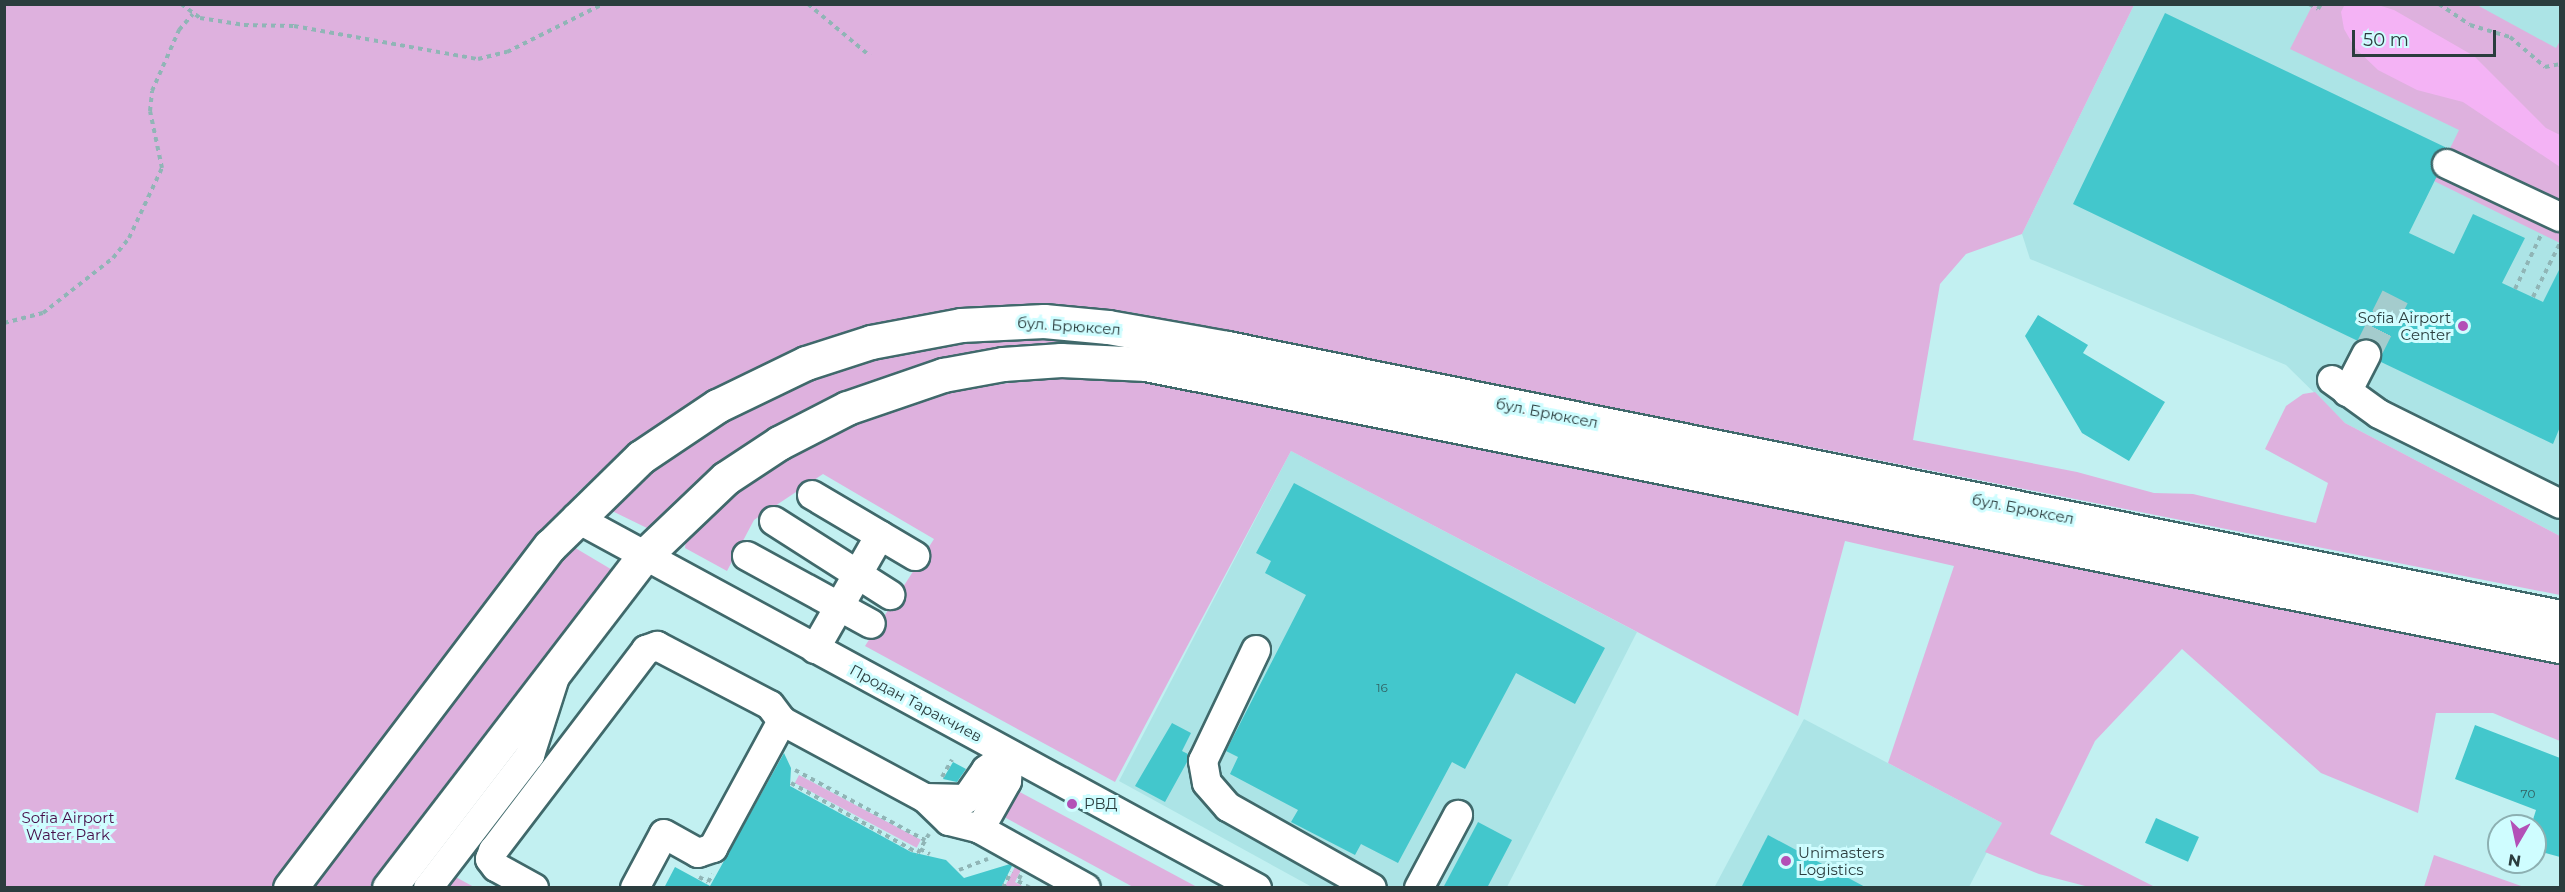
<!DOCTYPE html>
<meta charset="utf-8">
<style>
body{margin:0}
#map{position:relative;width:2565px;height:892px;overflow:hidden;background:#c2f0f1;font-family:Montserrat,sans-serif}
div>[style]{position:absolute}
.built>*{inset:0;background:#ace4e6}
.green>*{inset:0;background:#deb1de;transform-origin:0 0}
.water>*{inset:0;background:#f4b3f5}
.building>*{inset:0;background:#43c7cc;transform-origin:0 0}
.minor-tunnel>*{height:28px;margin-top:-14px;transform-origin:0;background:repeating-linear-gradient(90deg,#a4cccd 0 28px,transparent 0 42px)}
.path>*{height:4px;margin-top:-2px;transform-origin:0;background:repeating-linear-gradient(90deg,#90b5b6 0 4.5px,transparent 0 9px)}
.roads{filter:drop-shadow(2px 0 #40696b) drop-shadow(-2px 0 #40696b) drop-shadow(0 2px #40696b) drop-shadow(0 -2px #40696b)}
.minor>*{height:28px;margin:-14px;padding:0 14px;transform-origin:14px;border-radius:14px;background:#fff}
.major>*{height:33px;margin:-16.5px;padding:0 16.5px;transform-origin:16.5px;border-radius:16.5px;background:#fff}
.dots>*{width:16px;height:16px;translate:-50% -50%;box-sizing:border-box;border:3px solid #cffdff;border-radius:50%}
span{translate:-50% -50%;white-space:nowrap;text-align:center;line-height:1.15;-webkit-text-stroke:6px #cffdff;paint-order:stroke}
.number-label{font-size:12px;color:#316062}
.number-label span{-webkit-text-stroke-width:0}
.poi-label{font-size:15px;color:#2b3d3e}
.right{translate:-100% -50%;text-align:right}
.left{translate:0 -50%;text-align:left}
.street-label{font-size:15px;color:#2b3d3e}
.park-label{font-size:15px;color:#470e49}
.frame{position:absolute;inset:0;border:6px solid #2b3d3e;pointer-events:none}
.north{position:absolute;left:2487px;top:814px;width:60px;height:60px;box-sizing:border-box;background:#cffdff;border:2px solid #8db0b2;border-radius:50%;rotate:189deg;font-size:16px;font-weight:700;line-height:24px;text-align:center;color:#2b3d3e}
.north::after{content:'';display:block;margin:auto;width:21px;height:27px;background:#b350b7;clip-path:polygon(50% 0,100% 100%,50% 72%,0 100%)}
.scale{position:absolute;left:2352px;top:30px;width:144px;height:27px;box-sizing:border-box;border:3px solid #2b3d3e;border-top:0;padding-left:8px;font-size:18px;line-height:21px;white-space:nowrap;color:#2b3d3e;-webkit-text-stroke:4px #cffdff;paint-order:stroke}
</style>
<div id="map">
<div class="built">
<div style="clip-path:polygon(2134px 5px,2560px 5px,2560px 536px,2345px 423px,2286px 365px,2030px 259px,2022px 234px)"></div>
<div style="clip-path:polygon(1291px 451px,1637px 632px,1507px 887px,1312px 887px,1119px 781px)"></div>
<div style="clip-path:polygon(1804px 719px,2002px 823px,1969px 887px,1714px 888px)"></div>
</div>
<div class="green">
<div style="clip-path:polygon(2313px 4px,2477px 5px,2556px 48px,2560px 41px,2560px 243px,2434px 181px,2459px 130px,2290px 49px)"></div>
<div style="clip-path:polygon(5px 5px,2134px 5px,2022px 234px,1966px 254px,1940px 284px,1913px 440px,2077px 472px,2154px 493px,2193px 494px,2316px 523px,2328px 483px,2265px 449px,2286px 406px,2303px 394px,2315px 392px,2345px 423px,2560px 536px,2560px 595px,1129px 312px,1040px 305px,974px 307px,865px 326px,801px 347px,700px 396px,616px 457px,576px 494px,276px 887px,5px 888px)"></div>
<div style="clip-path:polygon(1011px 336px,1088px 338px,1245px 371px,974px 357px,649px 529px,608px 509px,640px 475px,757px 400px,855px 361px,930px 344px)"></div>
<div style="clip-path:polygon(1052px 377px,1132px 379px,1174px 385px,2560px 665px,2560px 741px,2493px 713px,2436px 713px,2418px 813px,2321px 773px,2182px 649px,2095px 741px,2050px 834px,2155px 887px,2089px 887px,2039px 874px,1985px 852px,2002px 823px,1888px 763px,1954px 566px,1845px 541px,1798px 716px,1291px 451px,1115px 782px,865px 646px,934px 539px,823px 474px,754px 520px,727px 571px,685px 548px,686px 538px,754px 478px,800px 448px,851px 423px,936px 393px)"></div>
<div style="clip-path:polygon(564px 546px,572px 546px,614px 571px,375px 887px,305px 888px)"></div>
<div style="left:799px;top:775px;width:138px;height:9px;rotate:28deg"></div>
<div style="clip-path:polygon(1014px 789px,1197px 887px,1133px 887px,1006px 818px,1003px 814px)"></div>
<div style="clip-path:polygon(2434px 855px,2524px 887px,2424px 887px)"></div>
<div style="clip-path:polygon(1016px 865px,1022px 868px,1015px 882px,1024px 887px,1004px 888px)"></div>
<div style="clip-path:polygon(452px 875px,474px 887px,443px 888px)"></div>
</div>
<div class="water">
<div style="clip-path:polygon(2345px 4px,2378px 5px,2394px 10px,2474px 56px,2546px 128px,2560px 135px,2560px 167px,2463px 102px,2417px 90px,2378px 70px,2355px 48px,2344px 29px,2341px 12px)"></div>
</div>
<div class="building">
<div style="clip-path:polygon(2165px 13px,2447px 148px,2432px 158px,2431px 166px,2437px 176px,2409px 233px,2454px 254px,2473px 214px,2525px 238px,2502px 283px,2543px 302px,2560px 268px,2560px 427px,2553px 444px,2381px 362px,2380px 347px,2373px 340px,2358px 341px,2073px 204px)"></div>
<div style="clip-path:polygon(2038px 315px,2088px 345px,2083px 353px,2165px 402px,2129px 461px,2082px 433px,2025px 336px)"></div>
<div style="clip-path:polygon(1294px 483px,1605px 648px,1575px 704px,1516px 673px,1465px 769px,1452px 762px,1398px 863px,1361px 844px,1355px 855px,1291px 822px,1298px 810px,1230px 774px,1238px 757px,1226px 751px,1306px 595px,1265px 573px,1271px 561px,1256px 553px)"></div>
<div style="clip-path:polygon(1172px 723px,1191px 733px,1182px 751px,1188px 754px,1187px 762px,1165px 802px,1135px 786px)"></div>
<div style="clip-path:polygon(2475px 725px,2560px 758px,2560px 857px,2535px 850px,2535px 826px,2531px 826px,2536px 810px,2455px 779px)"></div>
<div style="clip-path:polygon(784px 753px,791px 768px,790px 786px,911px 852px,946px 860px,964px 878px,1010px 864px,1012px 866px,1001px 888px,664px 888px,675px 867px,710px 886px)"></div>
<div style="clip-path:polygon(953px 762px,966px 769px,957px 782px,943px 779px)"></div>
<div style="left:2156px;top:818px;width:47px;height:27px;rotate:24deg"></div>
<div style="clip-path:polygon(1478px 822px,1512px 840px,1487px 888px,1443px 888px)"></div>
<div style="clip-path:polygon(1768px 835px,1867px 888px,1741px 888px)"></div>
</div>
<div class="minor-tunnel">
<div style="left:2366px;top:355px;width:65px;rotate:-63.4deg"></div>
</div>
<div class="path">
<div style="left:181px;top:4px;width:24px;rotate:36deg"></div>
<div style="left:200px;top:18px;width:45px;rotate:9deg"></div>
<div style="left:244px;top:25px;width:50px;rotate:1.1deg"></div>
<div style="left:294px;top:26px;width:187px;rotate:10.2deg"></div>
<div style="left:478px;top:59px;width:30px;rotate:-14deg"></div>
<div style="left:507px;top:52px;width:107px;rotate:-26.6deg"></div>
<div style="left:808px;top:4px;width:81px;rotate:40deg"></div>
<div style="left:2309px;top:4px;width:10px;rotate:29deg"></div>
<div style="left:2318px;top:9px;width:6px;rotate:-59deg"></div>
<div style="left:2439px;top:4px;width:37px;rotate:34deg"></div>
<div style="left:2470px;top:25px;width:42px;rotate:16.7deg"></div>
<div style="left:2510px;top:37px;width:46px;rotate:40.6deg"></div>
<div style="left:2545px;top:67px;width:15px;rotate:-11deg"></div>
<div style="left:2515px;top:289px;width:62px;rotate:-64.3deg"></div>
<div style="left:2533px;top:297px;width:60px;rotate:-63.4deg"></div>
<div style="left:4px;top:323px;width:40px;rotate:-14.4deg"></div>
<div style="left:43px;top:313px;width:89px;rotate:-38.2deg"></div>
<div style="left:113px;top:258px;width:26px;rotate:-51deg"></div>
<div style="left:129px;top:238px;width:77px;rotate:-64.8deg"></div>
<div style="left:162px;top:168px;width:58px;rotate:-101.9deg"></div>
<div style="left:150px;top:111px;width:20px;rotate:-84deg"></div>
<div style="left:152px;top:91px;width:67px;rotate:-66.1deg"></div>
<div style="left:179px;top:30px;width:21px;rotate:-49deg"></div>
<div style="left:795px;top:770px;width:148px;rotate:28.3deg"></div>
<div style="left:942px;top:777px;width:20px;rotate:-60deg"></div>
<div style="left:791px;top:783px;width:145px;rotate:28.9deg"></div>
<div style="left:918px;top:853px;width:22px;rotate:-60deg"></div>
<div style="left:920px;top:849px;width:11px;rotate:27deg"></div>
<div style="left:959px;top:870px;width:31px;rotate:-21deg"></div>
<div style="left:1021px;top:875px;width:7px;rotate:117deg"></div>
<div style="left:1018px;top:881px;width:14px;rotate:30deg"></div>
<div style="left:699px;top:877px;width:10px;rotate:29deg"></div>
<div style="left:708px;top:882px;width:9px;rotate:-58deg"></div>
<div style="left:1003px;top:888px;width:18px;rotate:-63deg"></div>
</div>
<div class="roads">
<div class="minor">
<div style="left:2447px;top:164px;width:125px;rotate:25.1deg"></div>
<div style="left:2332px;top:380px;width:58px;rotate:35.9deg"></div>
<div style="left:2379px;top:414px;width:202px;rotate:26.4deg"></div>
<div style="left:2347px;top:392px;width:42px;rotate:-62.8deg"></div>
<div style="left:812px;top:495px;width:120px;rotate:30.6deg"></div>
<div style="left:576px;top:518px;width:775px;rotate:28.52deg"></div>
<div style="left:774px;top:521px;width:138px;rotate:32.5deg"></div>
<div style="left:747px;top:556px;width:141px;rotate:28.7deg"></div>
<div style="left:815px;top:649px;width:131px;rotate:-60.3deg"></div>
<div style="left:1256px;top:650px;width:123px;rotate:115.5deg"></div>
<div style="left:1203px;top:761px;width:22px;rotate:80deg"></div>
<div style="left:1207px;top:783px;width:32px;rotate:49deg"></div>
<div style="left:1228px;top:807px;width:165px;rotate:29.4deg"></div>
<div style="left:925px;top:798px;width:41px;rotate:1.4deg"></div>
<div style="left:966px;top:799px;width:35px;rotate:-55deg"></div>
<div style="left:986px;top:770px;width:28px;rotate:-35deg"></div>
<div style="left:980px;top:829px;width:55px;rotate:-60.6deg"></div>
<div style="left:1007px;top:781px;width:27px;rotate:-86deg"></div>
<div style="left:428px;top:888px;width:168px;rotate:-52.5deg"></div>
<div style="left:530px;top:755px;width:85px;rotate:-72.2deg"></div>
<div style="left:534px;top:888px;width:43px;rotate:-151.1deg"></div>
<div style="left:496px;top:867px;width:10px;rotate:-127deg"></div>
<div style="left:490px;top:859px;width:9px;rotate:-69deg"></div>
<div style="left:493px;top:851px;width:253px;rotate:-52.7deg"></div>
<div style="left:646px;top:650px;width:12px;rotate:-20deg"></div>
<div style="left:657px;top:646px;width:127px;rotate:27.6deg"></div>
<div style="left:770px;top:705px;width:20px;rotate:53deg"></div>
<div style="left:782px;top:721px;width:162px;rotate:28.3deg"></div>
<div style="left:925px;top:798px;width:33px;rotate:44deg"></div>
<div style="left:949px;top:821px;width:32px;rotate:14deg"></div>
<div style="left:980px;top:829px;width:121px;rotate:29.1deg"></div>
<div style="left:635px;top:888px;width:61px;rotate:-61.8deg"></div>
<div style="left:664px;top:834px;width:39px;rotate:29deg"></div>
<div style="left:698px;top:853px;width:16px;rotate:-18deg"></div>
<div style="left:713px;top:848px;width:145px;rotate:-61.5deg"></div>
<div style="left:1419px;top:888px;width:83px;rotate:-61.9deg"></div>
</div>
<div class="major">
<div style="left:290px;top:888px;width:430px;rotate:-52.8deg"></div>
<div style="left:550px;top:546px;width:127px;rotate:-44.4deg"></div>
<div style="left:641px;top:457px;width:92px;rotate:-33.9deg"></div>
<div style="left:717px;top:406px;width:99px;rotate:-25.8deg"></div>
<div style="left:806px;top:363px;width:68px;rotate:-17.9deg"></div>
<div style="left:871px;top:342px;width:92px;rotate:-10.7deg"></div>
<div style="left:961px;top:325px;width:83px;rotate:-2.8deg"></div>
<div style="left:1044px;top:321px;width:64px;rotate:5.4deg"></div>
<div style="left:1108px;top:327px;width:121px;rotate:10deg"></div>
<div style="left:1227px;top:348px;width:1360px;rotate:11.41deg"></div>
<div style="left:389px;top:888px;width:419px;rotate:-52.5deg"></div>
<div style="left:644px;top:556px;width:113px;rotate:-43.6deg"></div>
<div style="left:726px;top:478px;width:64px;rotate:-33.4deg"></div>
<div style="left:779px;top:443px;width:76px;rotate:-27.2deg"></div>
<div style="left:847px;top:408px;width:102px;rotate:-19deg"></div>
<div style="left:943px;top:375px;width:61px;rotate:-10.4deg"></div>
<div style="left:1003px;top:364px;width:58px;rotate:-3.9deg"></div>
<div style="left:1061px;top:360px;width:85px;rotate:2.7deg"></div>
<div style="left:1146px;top:364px;width:1442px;rotate:11.28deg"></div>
</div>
</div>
<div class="dots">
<div style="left:2463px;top:326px;background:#b350b7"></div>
<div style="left:1072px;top:804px;background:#b350b7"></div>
<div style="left:1786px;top:861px;background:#b350b7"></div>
</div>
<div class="number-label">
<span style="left:1382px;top:688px">16</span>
<span style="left:2528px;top:794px">70</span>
</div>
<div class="poi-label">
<span class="right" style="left:2451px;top:326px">Sofia Airport<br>Center</span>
<span class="left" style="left:1084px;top:804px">РВД</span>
<span class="left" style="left:1798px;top:861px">Unimasters<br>Logistics</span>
</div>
<div class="street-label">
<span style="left:1069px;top:326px;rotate:4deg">бул. Брюксел</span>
<span style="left:1547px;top:413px;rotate:11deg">бул. Брюксел</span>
<span style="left:2023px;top:509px;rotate:11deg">бул. Брюксел</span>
<span style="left:916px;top:703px;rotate:28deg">Продан Таракчиев</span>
</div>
<div class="park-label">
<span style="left:68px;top:826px">Sofia Airport<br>Water Park</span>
</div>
<div class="frame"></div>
<div class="north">N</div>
<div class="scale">50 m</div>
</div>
